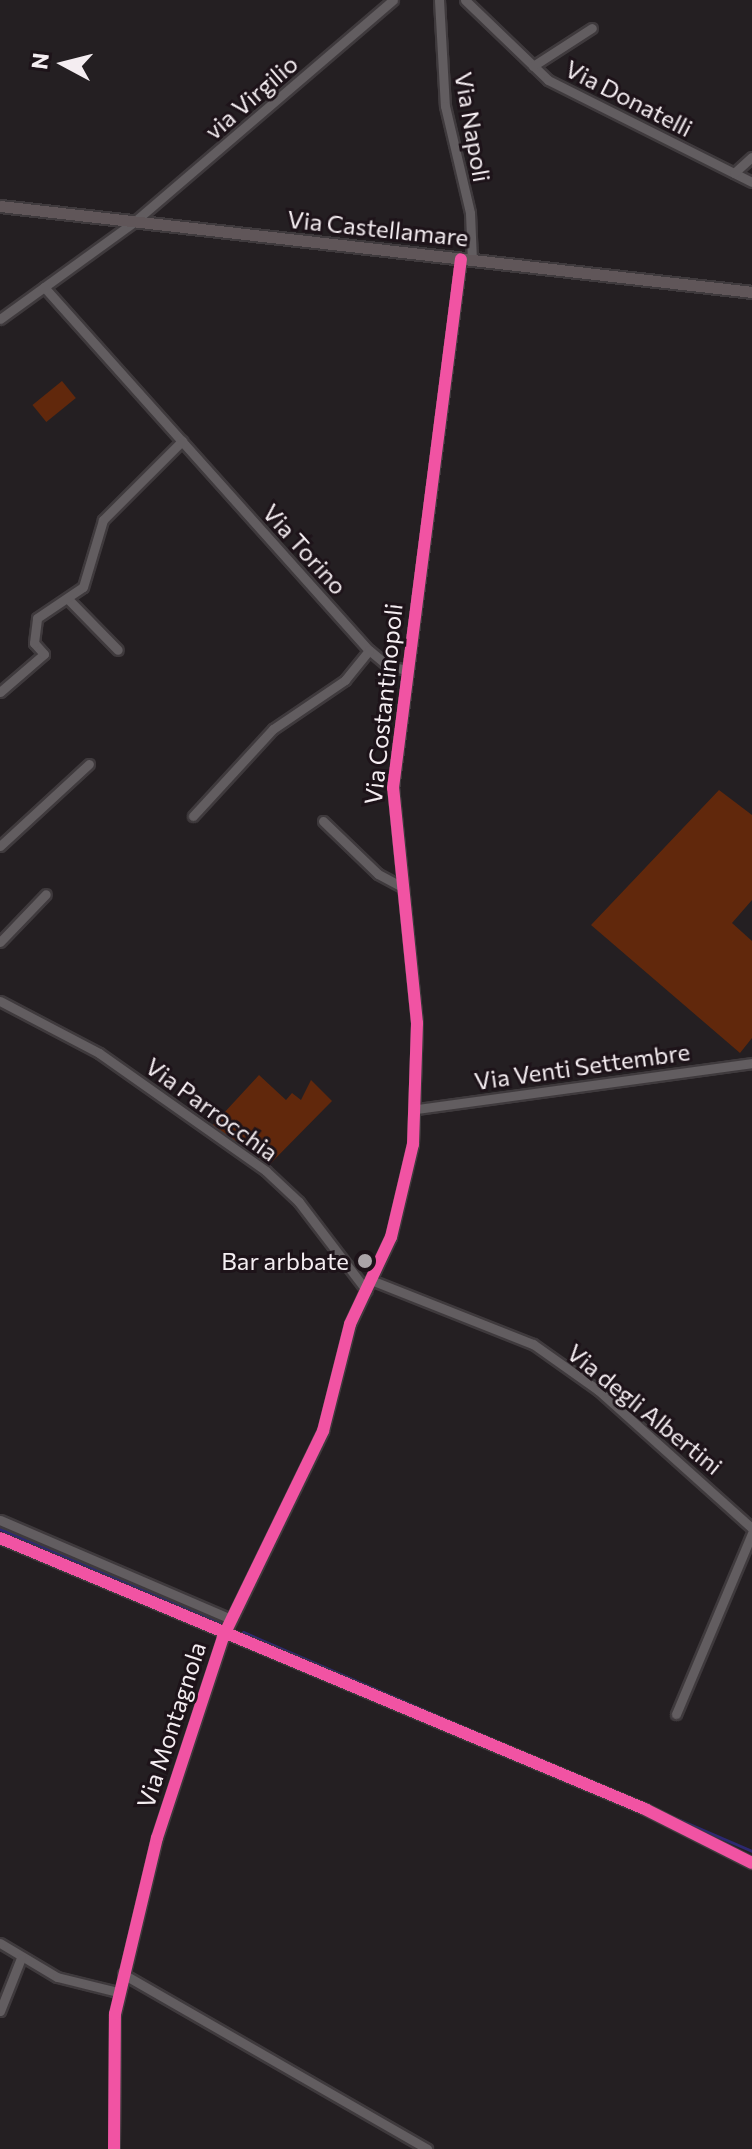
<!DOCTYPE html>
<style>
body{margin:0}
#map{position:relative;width:752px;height:2149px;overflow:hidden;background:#241f22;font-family:Commissioner,sans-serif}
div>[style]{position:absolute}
.green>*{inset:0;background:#61280c;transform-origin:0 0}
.stream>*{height:3px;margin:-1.5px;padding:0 1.5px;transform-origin:1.5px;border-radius:1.5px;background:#2d2971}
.roads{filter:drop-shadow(2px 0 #3f3a3d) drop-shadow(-2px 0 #3f3a3d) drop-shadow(0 2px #3f3a3d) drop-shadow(0 -2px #3f3a3d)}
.minor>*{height:9px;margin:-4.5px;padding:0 4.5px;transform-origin:4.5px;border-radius:4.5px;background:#625d60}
.major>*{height:11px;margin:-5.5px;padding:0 5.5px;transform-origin:5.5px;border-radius:5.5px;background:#605659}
.cycleway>*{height:12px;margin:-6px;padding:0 6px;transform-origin:6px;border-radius:6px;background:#f153a3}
.dots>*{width:22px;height:22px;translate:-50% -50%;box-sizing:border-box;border:4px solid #1d1319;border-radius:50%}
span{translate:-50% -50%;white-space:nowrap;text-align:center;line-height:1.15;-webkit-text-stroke:6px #1d1319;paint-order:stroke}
.street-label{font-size:24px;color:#f4edf1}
.poi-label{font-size:24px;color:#f4edf1}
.right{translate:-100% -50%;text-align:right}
.north{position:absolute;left:24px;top:24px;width:80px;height:80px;-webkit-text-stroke:6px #1d1319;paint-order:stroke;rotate:277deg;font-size:22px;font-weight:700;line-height:32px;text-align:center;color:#f4edf1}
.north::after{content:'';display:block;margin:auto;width:28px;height:36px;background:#f4edf1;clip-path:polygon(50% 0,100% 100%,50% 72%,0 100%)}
</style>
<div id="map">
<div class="green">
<div style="left:62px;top:381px;width:22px;height:38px;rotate:51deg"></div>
<div style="clip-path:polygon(719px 790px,752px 815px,752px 900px,732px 923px,752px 941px,752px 1038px,740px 1053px,591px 925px)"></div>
<div style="clip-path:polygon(259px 1075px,286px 1100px,292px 1093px,301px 1100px,311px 1080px,332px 1101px,268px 1166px,242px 1149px,241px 1140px,237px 1144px,211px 1127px)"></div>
</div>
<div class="stream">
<div style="left:0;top:1529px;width:239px;rotate:22.9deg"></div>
<div style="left:243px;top:1632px;width:554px;rotate:23.28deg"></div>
</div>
<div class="roads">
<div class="minor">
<div style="left:439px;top:0;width:106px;rotate:86.8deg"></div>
<div style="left:445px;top:106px;width:110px;rotate:76.8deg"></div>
<div style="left:470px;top:213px;width:47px;rotate:87.6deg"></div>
<div style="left:465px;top:0;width:115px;rotate:43.9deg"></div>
<div style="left:548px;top:80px;width:228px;rotate:26.6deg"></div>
<div style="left:533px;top:66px;width:70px;rotate:-32.8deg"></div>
<div style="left:734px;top:173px;width:24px;rotate:-42deg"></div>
<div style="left:44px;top:287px;width:487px;rotate:48.2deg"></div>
<div style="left:369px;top:650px;width:25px;rotate:40deg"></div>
<div style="left:388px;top:666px;width:19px;rotate:12deg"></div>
<div style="left:0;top:319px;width:165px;rotate:-35.9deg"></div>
<div style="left:134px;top:222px;width:341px;rotate:-40.6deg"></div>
<div style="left:68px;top:599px;width:71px;rotate:45.6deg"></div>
<div style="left:0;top:692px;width:58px;rotate:-40.8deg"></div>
<div style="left:44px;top:654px;width:15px;rotate:-132deg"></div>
<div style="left:34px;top:643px;width:25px;rotate:-83deg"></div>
<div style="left:37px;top:618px;width:55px;rotate:-34deg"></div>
<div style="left:83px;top:587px;width:70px;rotate:-73.4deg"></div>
<div style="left:103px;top:520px;width:112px;rotate:-45deg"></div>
<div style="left:193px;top:816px;width:118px;rotate:-47.4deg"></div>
<div style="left:273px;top:729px;width:87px;rotate:-34.2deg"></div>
<div style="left:345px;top:680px;width:38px;rotate:-51deg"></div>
<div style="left:323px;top:821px;width:76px;rotate:43.9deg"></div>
<div style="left:378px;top:874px;width:26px;rotate:28deg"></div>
<div style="left:0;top:846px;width:121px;rotate:-42.7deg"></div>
<div style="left:0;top:942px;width:66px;rotate:-46.2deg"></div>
<div style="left:0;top:1001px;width:112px;rotate:27.7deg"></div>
<div style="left:99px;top:1053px;width:204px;rotate:35.2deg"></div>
<div style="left:266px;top:1171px;width:45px;rotate:43.2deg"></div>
<div style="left:299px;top:1202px;width:111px;rotate:52.7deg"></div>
<div style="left:417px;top:1109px;width:338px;rotate:-7.8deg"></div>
<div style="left:371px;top:1280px;width:174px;rotate:21.6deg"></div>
<div style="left:533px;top:1344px;width:80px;rotate:35.3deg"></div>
<div style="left:598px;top:1390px;width:207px;rotate:41.9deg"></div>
<div style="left:0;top:1520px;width:251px;rotate:23.2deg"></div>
<div style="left:0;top:1538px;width:700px;rotate:22.79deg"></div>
<div style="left:645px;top:1809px;width:120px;rotate:26.8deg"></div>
<div style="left:676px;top:1714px;width:196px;rotate:-67.2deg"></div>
<div style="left:0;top:1943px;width:66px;rotate:30.8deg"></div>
<div style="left:57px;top:1977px;width:63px;rotate:13.8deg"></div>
<div style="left:123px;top:1974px;width:351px;rotate:29.9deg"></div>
<div style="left:0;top:2011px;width:57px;rotate:-68.4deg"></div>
<div style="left:114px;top:2149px;width:135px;rotate:-89.6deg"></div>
<div style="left:115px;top:2014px;width:181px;rotate:-76.6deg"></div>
<div style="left:157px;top:1838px;width:212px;rotate:-71.8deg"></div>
<div style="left:223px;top:1637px;width:229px;rotate:-64.1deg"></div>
<div style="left:323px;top:1431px;width:110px;rotate:-75.8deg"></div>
<div style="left:350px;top:1324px;width:96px;rotate:-64.8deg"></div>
<div style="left:391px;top:1237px;width:96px;rotate:-76.7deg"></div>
<div style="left:413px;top:1144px;width:121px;rotate:-88.1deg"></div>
<div style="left:417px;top:1023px;width:236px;rotate:-95.8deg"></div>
<div style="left:393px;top:788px;width:533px;rotate:-82.68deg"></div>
</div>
<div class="major">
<div style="left:0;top:206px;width:757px;rotate:6.52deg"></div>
</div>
</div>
<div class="cycleway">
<div style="left:0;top:1538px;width:700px;rotate:22.79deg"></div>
<div style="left:645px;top:1809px;width:120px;rotate:26.8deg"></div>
<div style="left:114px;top:2149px;width:135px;rotate:-89.6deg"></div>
<div style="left:115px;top:2014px;width:181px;rotate:-76.6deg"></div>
<div style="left:157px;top:1838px;width:212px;rotate:-71.8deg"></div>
<div style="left:223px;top:1637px;width:229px;rotate:-64.1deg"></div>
<div style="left:323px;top:1431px;width:110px;rotate:-75.8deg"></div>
<div style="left:350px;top:1324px;width:96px;rotate:-64.8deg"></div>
<div style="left:391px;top:1237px;width:96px;rotate:-76.7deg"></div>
<div style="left:413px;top:1144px;width:121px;rotate:-88.1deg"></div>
<div style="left:417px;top:1023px;width:236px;rotate:-95.8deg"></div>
<div style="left:393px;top:788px;width:533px;rotate:-82.68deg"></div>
</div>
<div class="dots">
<div style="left:365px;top:1261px;background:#aba5a9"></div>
</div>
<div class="street-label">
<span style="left:251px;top:97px;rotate:-41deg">via Virgilio</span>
<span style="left:629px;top:98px;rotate:27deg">Via Donatelli</span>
<span style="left:473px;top:127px;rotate:80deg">Via Napoli</span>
<span style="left:378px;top:228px;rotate:6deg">Via Castellamare</span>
<span style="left:305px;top:549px;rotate:48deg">Via Torino</span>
<span style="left:383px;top:704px;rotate:-84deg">Via Costantinopoli</span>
<span style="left:582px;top:1066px;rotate:-8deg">Via Venti Settembre</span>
<span style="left:212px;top:1109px;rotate:36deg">Via Parrocchia</span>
<span style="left:645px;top:1409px;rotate:39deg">Via degli Albertini</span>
<span style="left:171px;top:1725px;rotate:-72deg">Via Montagnola</span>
</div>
<div class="poi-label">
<span class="right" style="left:349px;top:1261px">Bar arbbate</span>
</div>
<div class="north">N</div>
</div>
